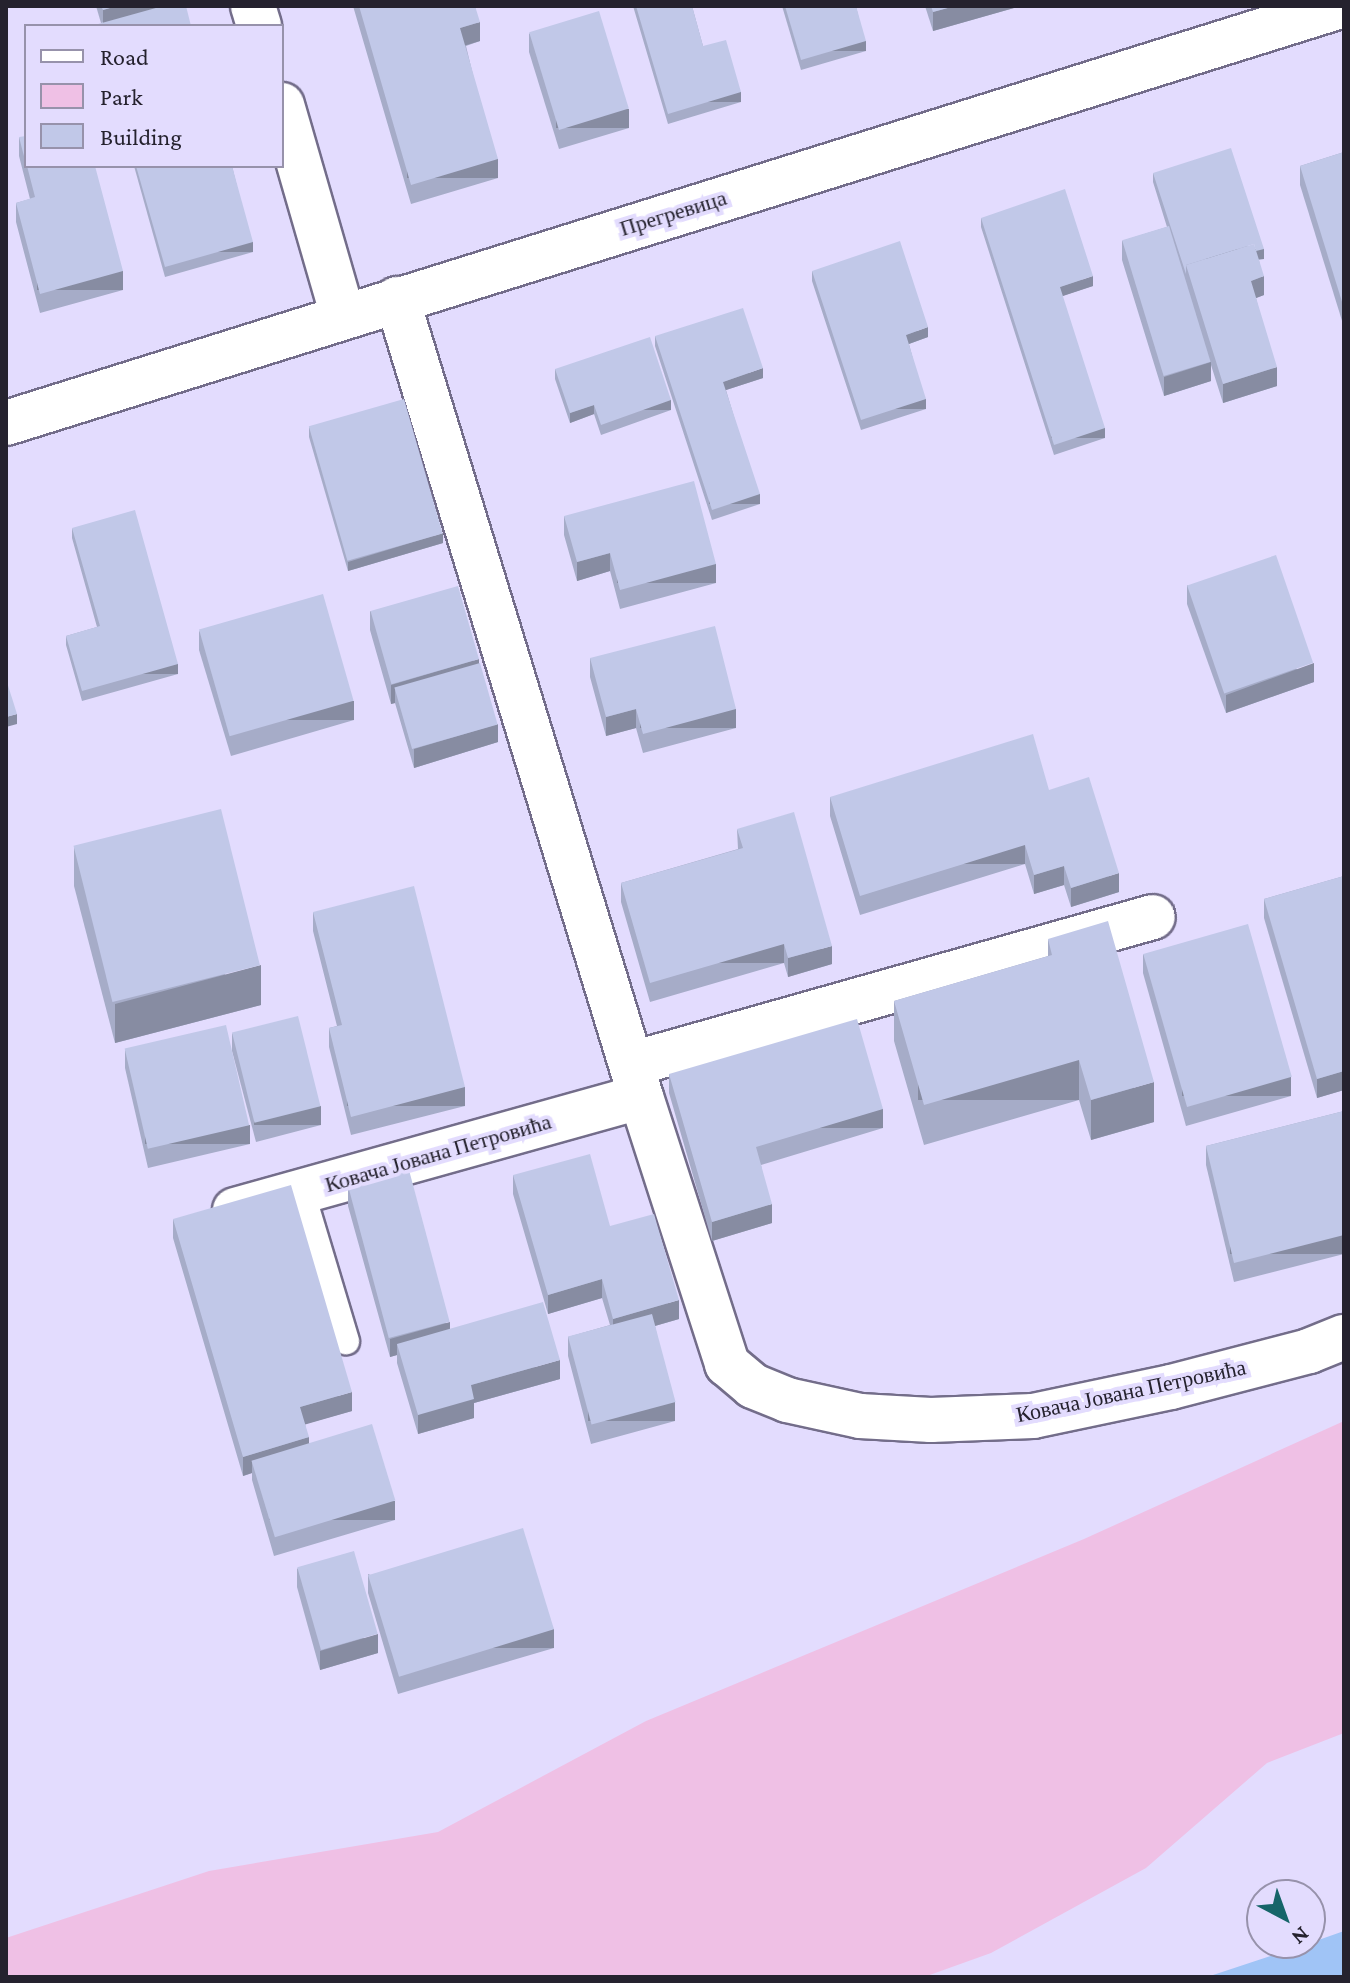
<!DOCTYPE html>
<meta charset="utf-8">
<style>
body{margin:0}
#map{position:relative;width:1350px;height:1983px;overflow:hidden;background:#e3dcfe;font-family:"Crimson Pro",serif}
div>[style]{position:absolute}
.green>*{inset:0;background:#efc0e5}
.water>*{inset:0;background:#a0c4f6}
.roads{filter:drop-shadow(2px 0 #736d8a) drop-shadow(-2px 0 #736d8a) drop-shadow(0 2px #736d8a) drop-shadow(0 -2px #736d8a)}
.lane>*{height:26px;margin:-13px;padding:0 13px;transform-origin:13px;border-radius:13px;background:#fff}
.street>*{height:44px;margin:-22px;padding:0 22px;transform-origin:22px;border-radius:22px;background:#fff}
.wall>*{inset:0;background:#a6acc8}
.shaded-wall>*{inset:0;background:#878ca2;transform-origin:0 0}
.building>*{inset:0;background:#c1c8e8;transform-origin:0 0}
span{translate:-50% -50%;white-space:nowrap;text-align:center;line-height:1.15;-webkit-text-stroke:8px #e3dcfe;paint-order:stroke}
.street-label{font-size:22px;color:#25222e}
.frame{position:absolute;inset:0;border:8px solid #25222e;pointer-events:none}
.legend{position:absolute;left:24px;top:24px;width:260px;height:144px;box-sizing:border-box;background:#e3dcfe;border:2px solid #9792ab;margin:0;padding:10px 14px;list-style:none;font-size:24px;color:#25222e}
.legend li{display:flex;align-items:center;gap:16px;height:40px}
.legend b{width:40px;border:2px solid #9792ab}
.north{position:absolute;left:1246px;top:1879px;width:80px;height:80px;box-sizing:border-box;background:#e3dcfe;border:2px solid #9792ab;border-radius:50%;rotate:139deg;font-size:22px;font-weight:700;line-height:32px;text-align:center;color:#25222e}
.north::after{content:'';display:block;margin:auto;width:28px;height:36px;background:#166569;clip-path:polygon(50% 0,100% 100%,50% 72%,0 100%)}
</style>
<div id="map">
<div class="green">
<div style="clip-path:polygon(1344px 1421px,1344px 1733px,1267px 1763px,1146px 1868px,991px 1953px,924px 1977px,6px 1977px,6px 1938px,209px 1871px,438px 1832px,646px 1721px,1084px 1539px)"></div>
</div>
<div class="water">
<div style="clip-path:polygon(1344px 1931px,1344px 1977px,1207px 1977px,1310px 1943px)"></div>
</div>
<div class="roads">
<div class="lane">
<div style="left:301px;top:1191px;width:157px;rotate:73.3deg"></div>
</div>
<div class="street">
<div style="left:253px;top:6px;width:21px;rotate:73deg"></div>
<div style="left:282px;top:105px;width:220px;rotate:73.9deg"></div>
<div style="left:397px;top:299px;width:834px;rotate:73deg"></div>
<div style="left:641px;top:1097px;width:281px;rotate:72.1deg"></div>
<div style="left:727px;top:1364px;width:34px;rotate:40deg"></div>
<div style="left:753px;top:1386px;width:37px;rotate:22deg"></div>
<div style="left:787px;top:1400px;width:75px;rotate:12.4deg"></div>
<div style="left:860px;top:1416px;width:71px;rotate:3.2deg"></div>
<div style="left:931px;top:1420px;width:102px;rotate:-2.2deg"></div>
<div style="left:1033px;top:1416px;width:141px;rotate:-11.9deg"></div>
<div style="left:1171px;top:1387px;width:143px;rotate:-14.6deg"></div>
<div style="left:1309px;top:1351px;width:38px;rotate:-22deg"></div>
<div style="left:6px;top:423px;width:1399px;rotate:-17.35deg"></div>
<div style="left:632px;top:1064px;width:541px;rotate:-15.76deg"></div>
<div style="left:235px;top:1210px;width:421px;rotate:-15.6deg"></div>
</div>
</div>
<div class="wall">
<div style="clip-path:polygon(96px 6px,186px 6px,101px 23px)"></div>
<div style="clip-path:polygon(353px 6px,475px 6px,480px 41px,466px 46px,498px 178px,411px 204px)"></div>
<div style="clip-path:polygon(633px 6px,692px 6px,703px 46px,741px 102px,668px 124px)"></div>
<div style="clip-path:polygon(782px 6px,856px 6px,866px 51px,801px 70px)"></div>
<div style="clip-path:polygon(925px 6px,1021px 6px,933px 31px)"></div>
<div style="clip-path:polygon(529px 33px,629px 128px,559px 149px,529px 52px)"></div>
<div style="clip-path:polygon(19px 137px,123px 290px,40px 313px,16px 222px,16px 203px,30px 199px,19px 156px)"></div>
<div style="clip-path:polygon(1344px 152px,1343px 324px,1300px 185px,1300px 166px)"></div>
<div style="clip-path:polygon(134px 166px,232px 166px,253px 252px,165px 277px)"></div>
<div style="clip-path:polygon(1153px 173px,1264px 259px,1259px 260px,1264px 295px,1256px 298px,1277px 386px,1223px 403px,1211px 365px,1211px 381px,1164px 396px,1122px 260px,1122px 241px,1167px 227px,1153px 182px)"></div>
<div style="clip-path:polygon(981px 218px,1093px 286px,1062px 296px,1105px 438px,1054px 455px,981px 227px)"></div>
<div style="clip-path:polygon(812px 271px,928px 337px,909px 344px,926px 409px,861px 430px,812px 281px)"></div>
<div style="clip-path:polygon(655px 336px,763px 378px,726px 390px,760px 504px,712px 520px,655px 346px)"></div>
<div style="clip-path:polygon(555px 369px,671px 410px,601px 435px,594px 414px,570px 423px,555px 379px)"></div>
<div style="clip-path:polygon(309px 427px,443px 543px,348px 571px,309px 437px)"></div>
<div style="clip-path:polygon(564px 516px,716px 583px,620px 609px,610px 571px,577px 581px,564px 535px)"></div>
<div style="clip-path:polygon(72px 528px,178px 674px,82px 701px,66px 645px,66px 636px,97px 627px,72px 538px)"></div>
<div style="clip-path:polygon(1187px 585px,1314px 682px,1226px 713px,1187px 604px)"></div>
<div style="clip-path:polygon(370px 611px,479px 663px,498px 742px,414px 768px,395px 703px,391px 704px,370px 630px)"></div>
<div style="clip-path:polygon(199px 631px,354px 720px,231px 756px,199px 650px)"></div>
<div style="clip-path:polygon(590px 658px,736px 728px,643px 753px,636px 728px,606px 736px,590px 677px)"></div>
<div style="clip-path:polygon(1049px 790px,1119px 892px,1071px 907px,1064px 885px,1034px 894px,1025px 864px,860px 915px,830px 816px,830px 797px)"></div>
<div style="clip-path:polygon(737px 829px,832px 964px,788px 977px,784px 963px,650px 1002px,621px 902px,621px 883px,738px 849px)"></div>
<div style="clip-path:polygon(74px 846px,261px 1005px,115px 1043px,74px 886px)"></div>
<div style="clip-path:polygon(1344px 876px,1344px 1090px,1317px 1098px,1264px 918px,1264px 899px)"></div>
<div style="clip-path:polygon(313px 912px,465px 1106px,351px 1135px,329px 1047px,329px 1028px,337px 1026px,313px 931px)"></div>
<div style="clip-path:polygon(1048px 939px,1154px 1122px,1091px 1140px,1079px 1100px,924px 1145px,894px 1041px,894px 1001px,1048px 956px)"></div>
<div style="clip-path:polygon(1143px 954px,1291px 1096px,1186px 1126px,1143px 973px)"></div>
<div style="clip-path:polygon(232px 1033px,321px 1125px,256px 1142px,232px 1051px)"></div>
<div style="clip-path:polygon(125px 1050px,250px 1144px,148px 1168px,125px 1068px)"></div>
<div style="clip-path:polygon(669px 1074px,883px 1128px,761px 1165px,772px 1223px,712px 1241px,669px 1093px)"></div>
<div style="clip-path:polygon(1344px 1111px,1344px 1254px,1234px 1282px,1206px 1165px,1206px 1146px)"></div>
<div style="clip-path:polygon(513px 1175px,610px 1226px,679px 1319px,655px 1326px,675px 1421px,591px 1444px,568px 1356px,568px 1337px,610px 1325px,602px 1298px,548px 1314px,513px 1194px)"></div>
<div style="clip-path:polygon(348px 1187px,450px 1329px,560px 1379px,474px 1403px,474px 1418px,418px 1434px,397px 1363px,397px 1355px,390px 1357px,348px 1206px)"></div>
<div style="clip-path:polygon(173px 1219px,352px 1411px,305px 1424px,309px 1443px,395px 1520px,274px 1556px,252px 1480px,252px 1473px,243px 1476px,173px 1238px)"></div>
<div style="clip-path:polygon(297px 1568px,378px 1653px,320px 1670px,297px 1587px)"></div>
<div style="clip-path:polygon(368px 1574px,554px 1648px,398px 1694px,368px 1593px)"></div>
</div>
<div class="shaded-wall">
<div style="clip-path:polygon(117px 6px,184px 6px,103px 26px,103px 10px)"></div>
<div style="clip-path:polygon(955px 6px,1021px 6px,933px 31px,933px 12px)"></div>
<div style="clip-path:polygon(480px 22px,480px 41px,460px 47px,460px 28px)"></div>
<div style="left:866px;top:41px;width:10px;height:68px;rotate:90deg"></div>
<div style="left:741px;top:92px;width:10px;height:76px;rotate:90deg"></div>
<div style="left:629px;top:109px;width:19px;height:73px;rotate:90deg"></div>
<div style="left:498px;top:159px;width:19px;height:91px;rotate:90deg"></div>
<div style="left:253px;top:242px;width:10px;height:91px;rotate:90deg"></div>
<div style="left:1264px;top:249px;width:10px;height:79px;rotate:90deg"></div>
<div style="left:123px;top:271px;width:19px;height:86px;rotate:90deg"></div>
<div style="clip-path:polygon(1093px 276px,1093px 286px,1060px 297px,1060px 287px)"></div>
<div style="clip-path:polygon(1264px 276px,1264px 295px,1251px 300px,1251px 281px)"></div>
<div style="clip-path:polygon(928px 327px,928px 337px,906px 345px,906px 335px)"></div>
<div style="clip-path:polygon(1211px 362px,1211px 381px,1164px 396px,1164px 377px)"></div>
<div style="clip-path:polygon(1277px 367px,1277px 386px,1223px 403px,1223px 384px)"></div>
<div style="clip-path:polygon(763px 368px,763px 378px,723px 391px,723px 382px)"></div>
<div style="left:926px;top:399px;width:10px;height:68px;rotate:90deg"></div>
<div style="left:671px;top:400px;width:10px;height:74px;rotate:90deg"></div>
<div style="clip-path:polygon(594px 405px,594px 414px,570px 423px,570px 413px)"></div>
<div style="left:1105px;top:428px;width:10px;height:54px;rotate:90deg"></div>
<div style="left:760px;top:494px;width:10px;height:51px;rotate:90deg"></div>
<div style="clip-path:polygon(443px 533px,443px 543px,348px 571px,348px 562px)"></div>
<div style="clip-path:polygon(610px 553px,610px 571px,577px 581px,577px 562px)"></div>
<div style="left:716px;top:564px;width:19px;height:99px;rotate:90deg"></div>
<div style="clip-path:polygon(479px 659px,479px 678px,395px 688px,395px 703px,391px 704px,391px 685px)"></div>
<div style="clip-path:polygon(1314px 663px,1314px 682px,1226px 713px,1226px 695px)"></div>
<div style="left:178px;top:664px;width:10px;height:100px;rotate:90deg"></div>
<div style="left:354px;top:701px;width:19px;height:128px;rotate:90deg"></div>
<div style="clip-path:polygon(636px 709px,636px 728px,606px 736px,606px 717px)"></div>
<div style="left:736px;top:709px;width:19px;height:96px;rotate:90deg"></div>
<div style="clip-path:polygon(17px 714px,17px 724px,6px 727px,6px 717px)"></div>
<div style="clip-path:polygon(498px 724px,498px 742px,414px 768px,414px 749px)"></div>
<div style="left:1025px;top:845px;width:19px;height:173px;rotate:90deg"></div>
<div style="clip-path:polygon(1064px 866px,1064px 885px,1034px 894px,1034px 875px)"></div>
<div style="clip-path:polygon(1119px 873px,1119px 892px,1071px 907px,1071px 888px)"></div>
<div style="left:784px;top:944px;width:19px;height:140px;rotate:90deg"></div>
<div style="clip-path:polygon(832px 946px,832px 964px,788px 977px,788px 958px)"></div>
<div style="clip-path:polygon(261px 965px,261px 1005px,115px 1043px,115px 1004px)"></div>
<div style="left:1079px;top:1060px;width:40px;height:161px;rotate:90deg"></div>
<div style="clip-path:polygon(1344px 1071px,1344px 1090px,1317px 1098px,1317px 1079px)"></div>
<div style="left:1291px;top:1077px;width:19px;height:109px;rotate:90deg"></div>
<div style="clip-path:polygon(1154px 1082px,1154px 1122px,1091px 1140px,1091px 1100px)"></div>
<div style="left:465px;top:1087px;width:19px;height:118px;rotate:90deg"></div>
<div style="left:321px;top:1106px;width:19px;height:67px;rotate:90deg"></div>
<div style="left:883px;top:1109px;width:19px;height:133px;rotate:90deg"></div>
<div style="left:250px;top:1125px;width:19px;height:105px;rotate:90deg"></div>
<div style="clip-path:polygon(772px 1204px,772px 1223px,712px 1241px,712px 1222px)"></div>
<div style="left:1344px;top:1235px;width:19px;height:114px;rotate:90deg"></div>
<div style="clip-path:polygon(602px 1279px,602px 1298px,548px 1314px,548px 1295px)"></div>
<div style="clip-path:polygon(679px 1300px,679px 1319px,613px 1338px,613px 1319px)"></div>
<div style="clip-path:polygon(450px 1322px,450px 1341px,397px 1344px,397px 1355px,390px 1357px,390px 1339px)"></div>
<div style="clip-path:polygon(560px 1360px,560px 1379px,474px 1403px,474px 1418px,418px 1434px,418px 1415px,471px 1385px)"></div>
<div style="clip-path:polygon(352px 1392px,352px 1411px,300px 1426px,300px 1407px)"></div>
<div style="left:675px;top:1402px;width:19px;height:87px;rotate:90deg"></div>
<div style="clip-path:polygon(309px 1437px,309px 1456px,252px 1461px,252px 1473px,243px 1476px,243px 1457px)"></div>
<div style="left:395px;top:1501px;width:19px;height:126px;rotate:90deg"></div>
<div style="left:554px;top:1629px;width:19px;height:163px;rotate:90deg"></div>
<div style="clip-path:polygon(378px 1634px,378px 1653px,320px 1670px,320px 1651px)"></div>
</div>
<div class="building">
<div style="clip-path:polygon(101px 6px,117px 6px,103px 10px)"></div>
<div style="clip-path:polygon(163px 6px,186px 6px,191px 26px,91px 26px)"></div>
<div style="clip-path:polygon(359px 6px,475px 6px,480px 22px,460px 28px,498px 159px,411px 185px)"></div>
<div style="clip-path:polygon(636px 6px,692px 6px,703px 46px,726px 40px,741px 92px,668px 114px)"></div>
<div style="clip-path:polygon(785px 6px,856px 6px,866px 41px,801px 60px)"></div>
<div style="clip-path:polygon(931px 6px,955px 6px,933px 12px)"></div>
<div style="left:599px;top:11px;width:102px;height:73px;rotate:73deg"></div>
<div style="clip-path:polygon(26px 136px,26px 164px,19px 137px)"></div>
<div style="clip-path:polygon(1231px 148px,1264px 249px,1256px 251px,1254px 244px,1186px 265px,1186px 274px,1153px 173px)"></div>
<div style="clip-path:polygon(1344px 152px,1344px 304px,1343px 305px,1300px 166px)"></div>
<div style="clip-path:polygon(27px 166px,95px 166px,123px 271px,40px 294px,16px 203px,35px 197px)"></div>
<div style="clip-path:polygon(136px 166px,232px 166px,253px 242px,165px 267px)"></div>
<div style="clip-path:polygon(1065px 189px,1093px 276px,1060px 287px,1105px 428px,1054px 445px,981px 218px)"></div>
<div style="left:1169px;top:226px;width:142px;height:49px;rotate:73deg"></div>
<div style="clip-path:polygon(900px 241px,928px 327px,906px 335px,926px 399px,861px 420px,812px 271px)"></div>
<div style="clip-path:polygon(1254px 244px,1264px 276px,1251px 281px,1277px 367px,1223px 384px,1186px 265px)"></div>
<div style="clip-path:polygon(743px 308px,763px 368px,723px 382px,760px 494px,712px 510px,655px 336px)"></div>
<div style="clip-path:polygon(650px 337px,671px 400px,601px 425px,594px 405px,570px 413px,555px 369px)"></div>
<div style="left:404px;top:399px;width:140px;height:99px;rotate:74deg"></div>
<div style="clip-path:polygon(694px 481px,716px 564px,620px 590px,610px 553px,577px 562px,564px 516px)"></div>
<div style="clip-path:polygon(135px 510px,178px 664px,82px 691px,66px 636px,100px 626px,72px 528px)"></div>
<div style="left:1276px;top:555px;width:114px;height:94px;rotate:71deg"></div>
<div style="left:458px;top:586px;width:76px;height:91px;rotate:74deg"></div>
<div style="left:323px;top:594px;width:111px;height:129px;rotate:74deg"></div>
<div style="clip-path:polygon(715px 626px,736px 709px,643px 734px,636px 709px,606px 717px,590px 658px)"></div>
<div style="left:480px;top:663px;width:64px;height:89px;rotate:74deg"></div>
<div style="clip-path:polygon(6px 679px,17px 714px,6px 717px)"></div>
<div style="clip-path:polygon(1033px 734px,1049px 790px,1089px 777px,1119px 873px,1071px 888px,1064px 866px,1034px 875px,1025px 845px,860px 896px,830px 797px)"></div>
<div style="left:221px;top:809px;width:161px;height:152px;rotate:76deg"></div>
<div style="clip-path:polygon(794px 812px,832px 946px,788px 958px,784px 944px,650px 983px,621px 883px,743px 848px,737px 829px)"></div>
<div style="clip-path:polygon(1344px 876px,1344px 1071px,1317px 1079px,1264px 899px)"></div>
<div style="clip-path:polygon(414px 886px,465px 1087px,351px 1117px,329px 1028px,342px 1025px,313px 912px)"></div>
<div style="clip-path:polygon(1108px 921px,1154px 1082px,1091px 1100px,1079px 1060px,924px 1105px,894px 1001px,1052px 955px,1048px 939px)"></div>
<div style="left:1248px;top:924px;width:159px;height:109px;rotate:74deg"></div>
<div style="left:298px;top:1016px;width:93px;height:68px;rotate:76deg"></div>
<div style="clip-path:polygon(857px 1019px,883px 1109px,756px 1147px,772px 1204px,712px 1222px,669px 1074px)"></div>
<div style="left:226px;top:1025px;width:103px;height:104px;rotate:77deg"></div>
<div style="clip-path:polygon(1344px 1111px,1344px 1235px,1234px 1263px,1206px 1146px)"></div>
<div style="clip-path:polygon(590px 1154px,610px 1226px,654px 1214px,679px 1300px,613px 1319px,602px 1279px,548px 1295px,513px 1175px)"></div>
<div style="left:409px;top:1170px;width:157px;height:63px;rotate:75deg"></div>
<div style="clip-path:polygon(291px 1185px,352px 1392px,300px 1407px,309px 1437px,243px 1457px,173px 1219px)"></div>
<div style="clip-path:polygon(543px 1302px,560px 1360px,471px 1385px,474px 1399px,418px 1415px,397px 1344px)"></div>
<div style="left:652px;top:1314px;width:91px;height:87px;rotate:75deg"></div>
<div style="left:372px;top:1424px;width:80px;height:126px;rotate:73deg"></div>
<div style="left:523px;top:1528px;width:106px;height:162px;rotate:73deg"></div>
<div style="left:354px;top:1551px;width:86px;height:59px;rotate:74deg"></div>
</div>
<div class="street-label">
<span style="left:673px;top:213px;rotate:-17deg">Прегревица</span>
<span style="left:438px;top:1153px;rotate:-16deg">Ковача Јована Петровића</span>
<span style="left:1131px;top:1391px;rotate:-12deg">Ковача Јована Петровића</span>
</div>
<div class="frame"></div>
<ul class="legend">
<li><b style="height:10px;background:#fff"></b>Road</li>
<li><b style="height:22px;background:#efc0e5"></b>Park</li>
<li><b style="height:22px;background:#c1c8e8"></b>Building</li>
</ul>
<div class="north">N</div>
</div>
